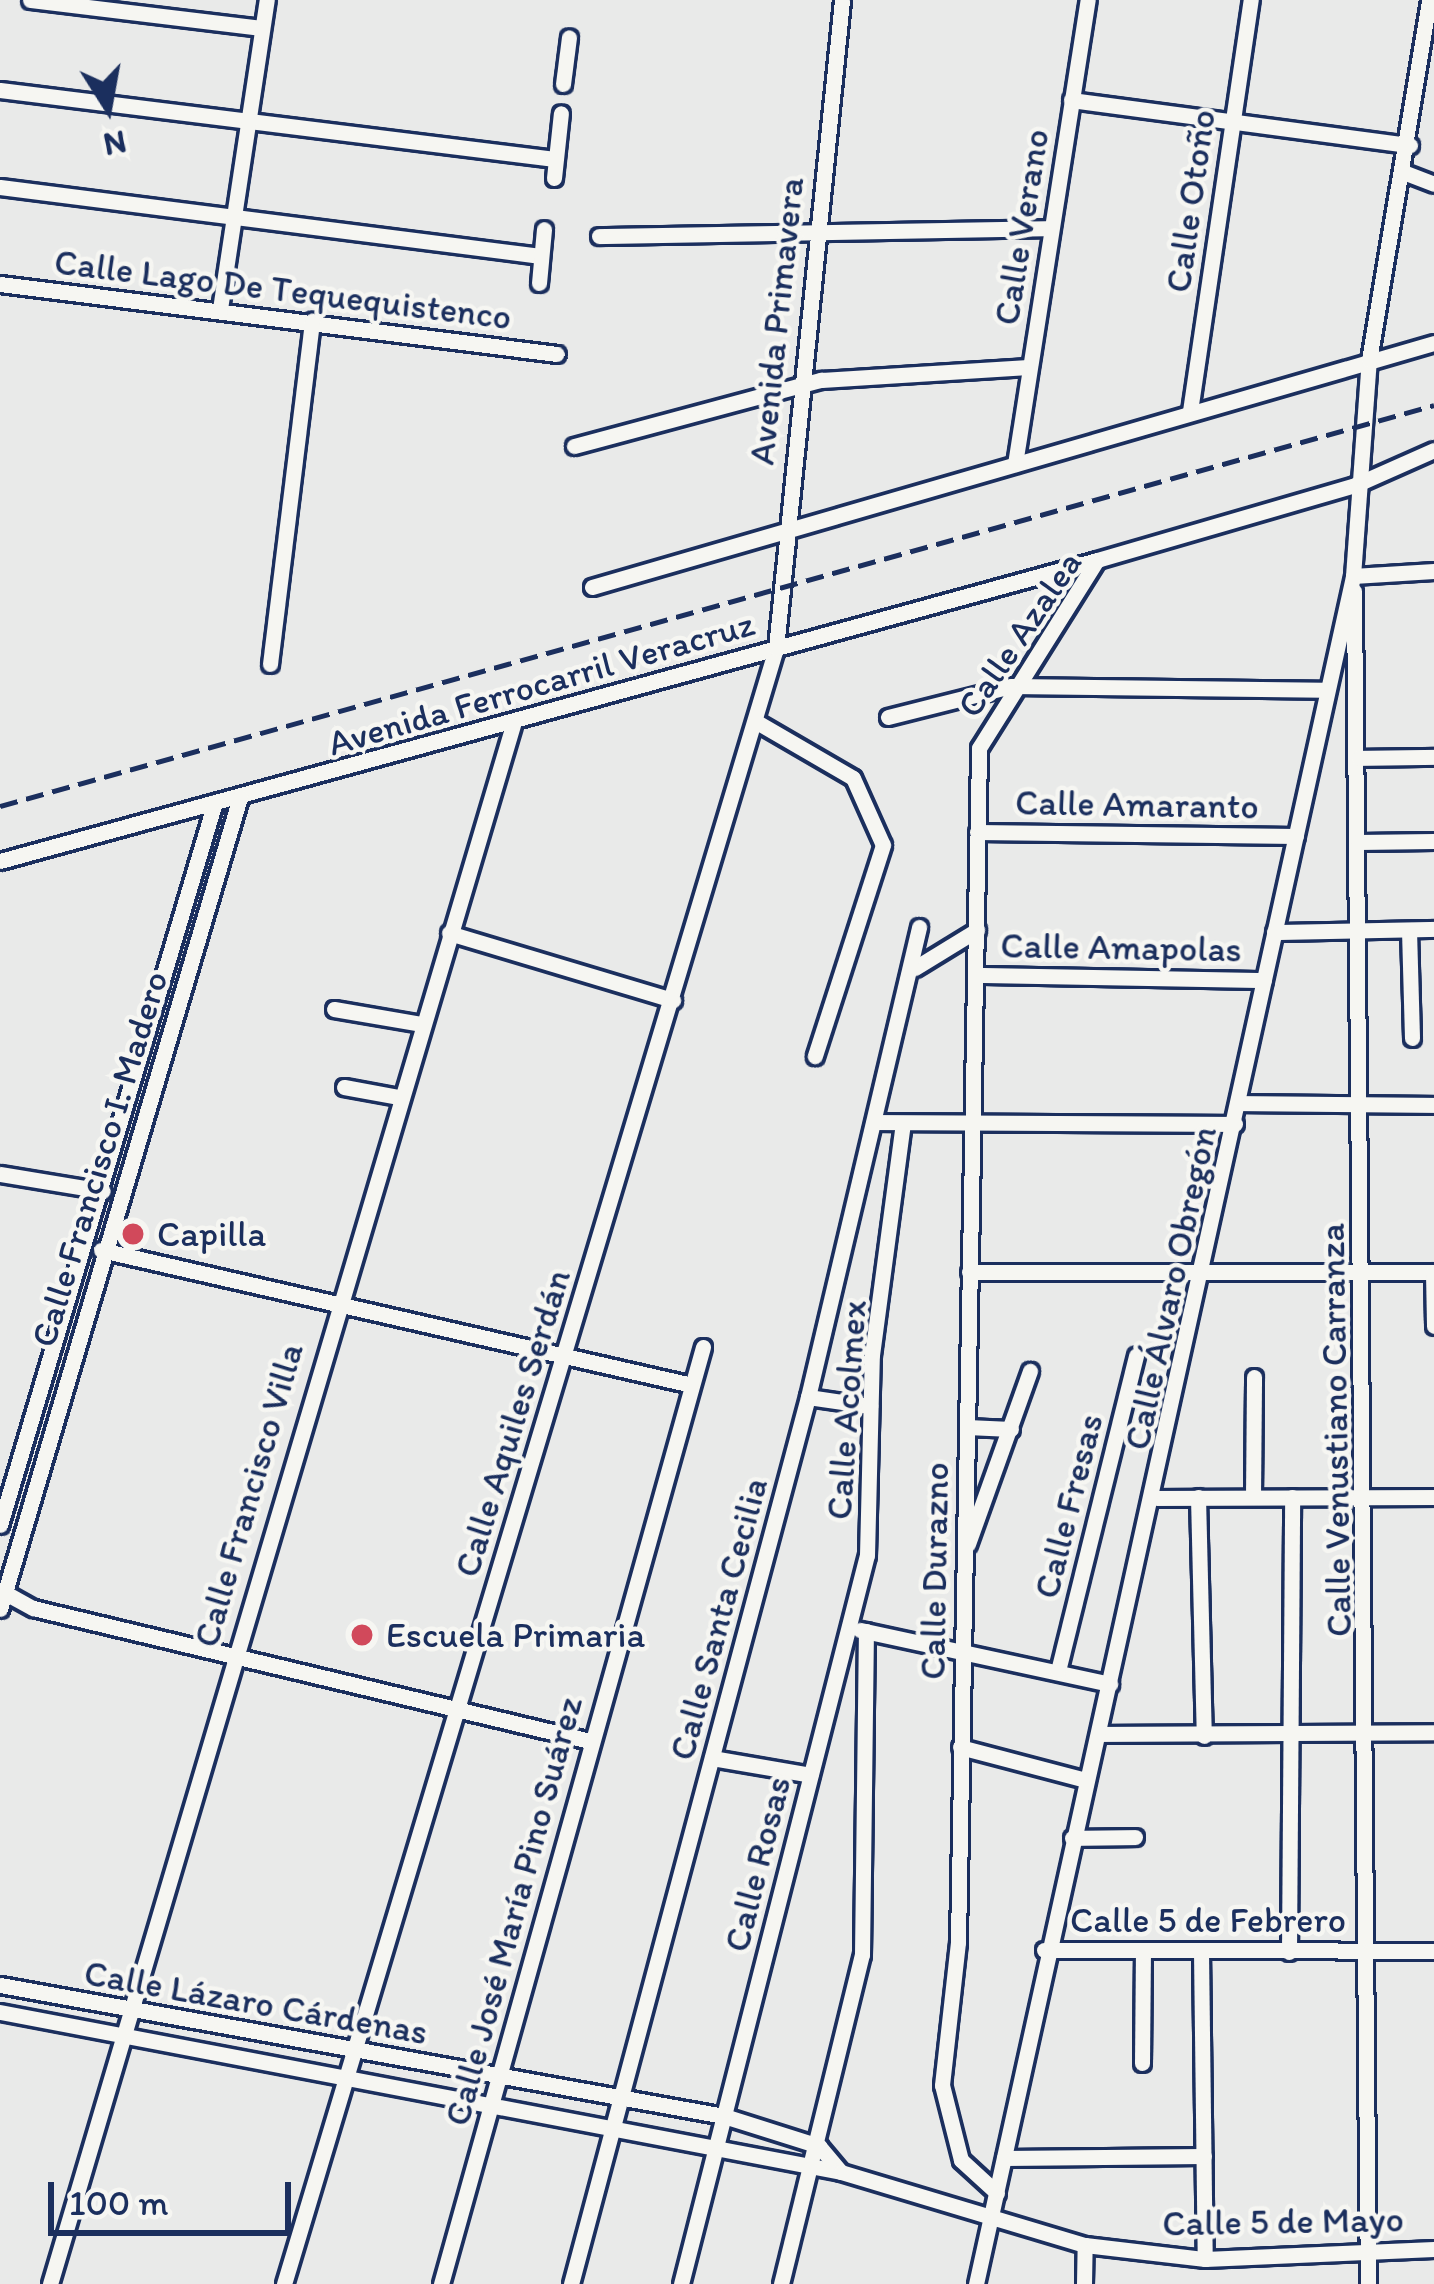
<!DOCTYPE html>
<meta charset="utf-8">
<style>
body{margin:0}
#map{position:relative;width:1434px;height:2284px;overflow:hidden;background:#e9eae9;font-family:Itim,sans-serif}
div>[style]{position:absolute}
.roads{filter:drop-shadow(3px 0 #1b2f5e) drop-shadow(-3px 0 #1b2f5e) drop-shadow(0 3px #1b2f5e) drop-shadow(0 -3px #1b2f5e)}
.minor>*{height:15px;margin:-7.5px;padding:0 7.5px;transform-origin:7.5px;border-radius:7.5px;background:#f6f6f2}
.rail>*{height:4.5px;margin-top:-2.25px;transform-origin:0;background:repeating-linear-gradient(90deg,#1b2f5e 0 18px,transparent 0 27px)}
.dots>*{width:33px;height:33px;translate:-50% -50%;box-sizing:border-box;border:6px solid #f6f6f2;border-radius:50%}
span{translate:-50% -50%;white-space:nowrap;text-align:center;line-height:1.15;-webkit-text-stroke:9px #f6f6f2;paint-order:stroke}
.street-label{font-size:36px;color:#1b2f5e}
.poi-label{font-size:36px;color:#1b2f5e}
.left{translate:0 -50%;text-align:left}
.north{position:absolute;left:48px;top:48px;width:120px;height:120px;-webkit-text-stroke:9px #f6f6f2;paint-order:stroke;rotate:169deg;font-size:33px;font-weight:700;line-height:48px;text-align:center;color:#1b2f5e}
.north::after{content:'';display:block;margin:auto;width:42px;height:54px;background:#1b2f5e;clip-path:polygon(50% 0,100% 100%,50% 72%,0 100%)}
.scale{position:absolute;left:48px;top:2182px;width:243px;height:54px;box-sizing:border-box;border:6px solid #1b2f5e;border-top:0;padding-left:15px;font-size:36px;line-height:42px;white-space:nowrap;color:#1b2f5e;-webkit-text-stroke:9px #f6f6f2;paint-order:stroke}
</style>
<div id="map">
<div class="roads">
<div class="minor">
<div style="left:30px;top:0;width:232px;rotate:6.9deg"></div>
<div style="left:563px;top:84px;width:47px;rotate:-82.7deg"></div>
<div style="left:0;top:90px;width:559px;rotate:7.09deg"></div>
<div style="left:1071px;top:100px;width:342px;rotate:7.6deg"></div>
<div style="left:1403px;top:172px;width:33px;rotate:21deg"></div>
<div style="left:554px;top:178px;width:65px;rotate:-83.9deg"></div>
<div style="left:0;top:187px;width:545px;rotate:7.27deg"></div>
<div style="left:599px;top:236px;width:452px;rotate:-1deg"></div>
<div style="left:539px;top:283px;width:54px;rotate:-84.7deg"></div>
<div style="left:0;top:284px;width:561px;rotate:7.16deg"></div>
<div style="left:220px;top:309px;width:313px;rotate:-81.4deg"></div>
<div style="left:1190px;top:411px;width:416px;rotate:-81.6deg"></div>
<div style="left:574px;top:446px;width:256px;rotate:-15deg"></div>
<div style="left:821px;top:380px;width:208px;rotate:-3.6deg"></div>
<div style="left:1015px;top:464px;width:470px;rotate:-81.1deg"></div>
<div style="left:1353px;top:576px;width:81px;rotate:-3.5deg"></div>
<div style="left:592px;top:587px;width:877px;rotate:-16.16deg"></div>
<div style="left:1354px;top:591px;width:1693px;rotate:89.53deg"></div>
<div style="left:270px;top:664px;width:346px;rotate:-83deg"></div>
<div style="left:888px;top:717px;width:127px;rotate:-14.1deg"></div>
<div style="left:1011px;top:686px;width:312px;rotate:0.7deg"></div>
<div style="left:755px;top:721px;width:113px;rotate:30.2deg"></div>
<div style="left:853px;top:778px;width:73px;rotate:65.9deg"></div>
<div style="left:883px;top:845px;width:222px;rotate:107.9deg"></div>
<div style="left:1359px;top:758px;width:75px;rotate:-0.8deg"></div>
<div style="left:977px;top:832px;width:319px;rotate:0.7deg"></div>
<div style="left:1358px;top:842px;width:76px;rotate:-0.8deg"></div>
<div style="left:0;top:861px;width:1138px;rotate:-15.34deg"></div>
<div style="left:1097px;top:560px;width:269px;rotate:-16.2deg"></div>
<div style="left:1355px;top:485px;width:86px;rotate:-23.9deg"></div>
<div style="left:1409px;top:930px;width:108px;rotate:88.4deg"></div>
<div style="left:1274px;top:932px;width:160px;rotate:-1.1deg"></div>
<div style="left:449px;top:933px;width:234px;rotate:16.7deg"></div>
<div style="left:915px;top:968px;width:73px;rotate:-31.5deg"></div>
<div style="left:977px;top:975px;width:287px;rotate:1deg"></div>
<div style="left:334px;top:1009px;width:88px;rotate:9.8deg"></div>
<div style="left:344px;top:1087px;width:56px;rotate:10.3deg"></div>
<div style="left:1239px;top:1103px;width:195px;rotate:0.6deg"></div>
<div style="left:877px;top:1122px;width:358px;rotate:0.3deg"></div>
<div style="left:0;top:1174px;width:104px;rotate:9.4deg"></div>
<div style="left:101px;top:1250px;width:606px;rotate:12.87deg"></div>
<div style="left:969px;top:1272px;width:465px"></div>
<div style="left:1433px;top:1272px;width:54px;rotate:88.9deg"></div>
<div style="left:808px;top:1397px;width:63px;rotate:8.3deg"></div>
<div style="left:967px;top:1427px;width:44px;rotate:2.6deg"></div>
<div style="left:1198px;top:1497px;width:239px;rotate:88.6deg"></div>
<div style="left:1253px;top:1497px;width:120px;rotate:-89.5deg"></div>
<div style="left:1157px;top:1498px;width:277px;rotate:-0.2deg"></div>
<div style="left:0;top:1525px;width:754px;rotate:-73.44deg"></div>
<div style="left:968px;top:1544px;width:184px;rotate:-70.3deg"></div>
<div style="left:0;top:1590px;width:38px;rotate:29deg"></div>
<div style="left:33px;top:1608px;width:573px;rotate:13.43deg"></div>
<div style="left:0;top:1609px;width:847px;rotate:-73.53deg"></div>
<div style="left:860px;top:1630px;width:256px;rotate:12.2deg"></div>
<div style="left:1058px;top:1671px;width:325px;rotate:-76.1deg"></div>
<div style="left:1098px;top:1734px;width:336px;rotate:-0.3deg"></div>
<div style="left:960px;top:1747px;width:130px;rotate:14.7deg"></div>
<div style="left:712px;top:1758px;width:100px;rotate:9.7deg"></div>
<div style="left:1072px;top:1838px;width:63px;rotate:-0.9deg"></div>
<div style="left:1044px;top:1950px;width:390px;rotate:0.1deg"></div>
<div style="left:1201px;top:1951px;width:308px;rotate:89.3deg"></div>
<div style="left:1289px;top:1952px;width:455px;rotate:-89.6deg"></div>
<div style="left:0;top:1985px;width:736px;rotate:10.26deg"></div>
<div style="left:724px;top:2116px;width:100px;rotate:17.5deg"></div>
<div style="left:819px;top:2146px;width:34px;rotate:50deg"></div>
<div style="left:0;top:2012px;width:856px;rotate:10.77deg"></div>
<div style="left:841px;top:2172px;width:255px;rotate:16.7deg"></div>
<div style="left:1085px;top:2245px;width:121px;rotate:6.7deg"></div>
<div style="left:1205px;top:2259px;width:229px;rotate:-2.5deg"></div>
<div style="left:1142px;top:2063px;width:112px;rotate:-89.5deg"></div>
<div style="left:1004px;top:2158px;width:200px;rotate:-0.6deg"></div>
<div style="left:997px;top:2193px;width:49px;rotate:-137.5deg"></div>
<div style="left:961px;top:2160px;width:77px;rotate:-104.2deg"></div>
<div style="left:942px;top:2085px;width:144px;rotate:-83.6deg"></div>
<div style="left:958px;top:1942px;width:1194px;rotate:-88.99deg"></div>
<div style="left:979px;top:748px;width:222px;rotate:-57.9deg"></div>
<div style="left:50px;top:2284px;width:1626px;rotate:-73.46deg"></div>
<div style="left:284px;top:2284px;width:1708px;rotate:-73.26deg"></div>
<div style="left:776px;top:648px;width:651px;rotate:-84.18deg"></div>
<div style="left:441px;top:2284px;width:973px;rotate:-74.38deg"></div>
<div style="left:571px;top:2284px;width:918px;rotate:-75.04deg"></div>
<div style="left:808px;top:1397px;width:483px;rotate:-76.7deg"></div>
<div style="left:681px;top:2284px;width:752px;rotate:-75.69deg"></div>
<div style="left:867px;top:1555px;width:200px;rotate:-88.6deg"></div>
<div style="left:872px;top:1355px;width:234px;rotate:-82.4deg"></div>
<div style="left:781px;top:2284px;width:339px;rotate:-76.2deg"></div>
<div style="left:862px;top:1955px;width:324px;rotate:-89.3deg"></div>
<div style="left:976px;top:2284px;width:1749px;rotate:-77.55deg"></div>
<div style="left:1353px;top:576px;width:217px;rotate:-85.8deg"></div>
<div style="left:1369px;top:360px;width:365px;rotate:-80.5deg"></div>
<div style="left:1084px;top:2284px;width:39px;rotate:-89deg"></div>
</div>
</div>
<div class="rail">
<div style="left:0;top:806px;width:1489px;rotate:-15.62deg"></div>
</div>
<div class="dots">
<div style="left:133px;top:1234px;background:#d1495b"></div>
<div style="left:362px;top:1635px;background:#d1495b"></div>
</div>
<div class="street-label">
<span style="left:1190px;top:201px;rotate:-82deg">Calle Otoño</span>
<span style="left:1021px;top:227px;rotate:-81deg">Calle Verano</span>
<span style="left:283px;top:289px;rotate:7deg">Calle Lago De Tequequistenco</span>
<span style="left:776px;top:321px;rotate:-84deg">Avenida Primavera</span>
<span style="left:1019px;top:634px;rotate:-56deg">Calle Azalea</span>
<span style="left:541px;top:683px;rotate:-16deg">Avenida Ferrocarril Veracruz</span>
<span style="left:1137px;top:804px;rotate:1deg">Calle Amaranto</span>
<span style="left:1121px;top:947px;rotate:1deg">Calle Amapolas</span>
<span style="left:99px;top:1159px;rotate:-73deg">Calle Francisco I. Madero</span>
<span style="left:1170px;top:1288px;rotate:-78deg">Calle Álvaro Obregón</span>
<span style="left:846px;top:1410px;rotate:-86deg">Calle Acolmex</span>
<span style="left:512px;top:1423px;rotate:-73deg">Calle Aquiles Serdán</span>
<span style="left:1335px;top:1430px;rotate:-91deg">Calle Venustiano Carranza</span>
<span style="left:248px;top:1495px;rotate:-74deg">Calle Francisco Villa</span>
<span style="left:1068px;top:1506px;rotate:-76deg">Calle Fresas</span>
<span style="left:934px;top:1571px;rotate:-89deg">Calle Durazno</span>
<span style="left:718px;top:1619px;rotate:-75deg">Calle Santa Cecilia</span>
<span style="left:757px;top:1864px;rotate:-76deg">Calle Rosas</span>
<span style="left:513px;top:1911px;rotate:-75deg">Calle José María Pino Suárez</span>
<span style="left:1208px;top:1920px">Calle 5 de Febrero</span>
<span style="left:256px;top:2002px;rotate:10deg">Calle Lázaro Cárdenas</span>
<span style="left:1283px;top:2221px;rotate:-1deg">Calle 5 de Mayo</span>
</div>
<div class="poi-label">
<span class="left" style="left:157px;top:1234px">Capilla</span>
<span class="left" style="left:386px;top:1635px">Escuela Primaria</span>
</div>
<div class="north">N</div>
<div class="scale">100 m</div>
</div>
